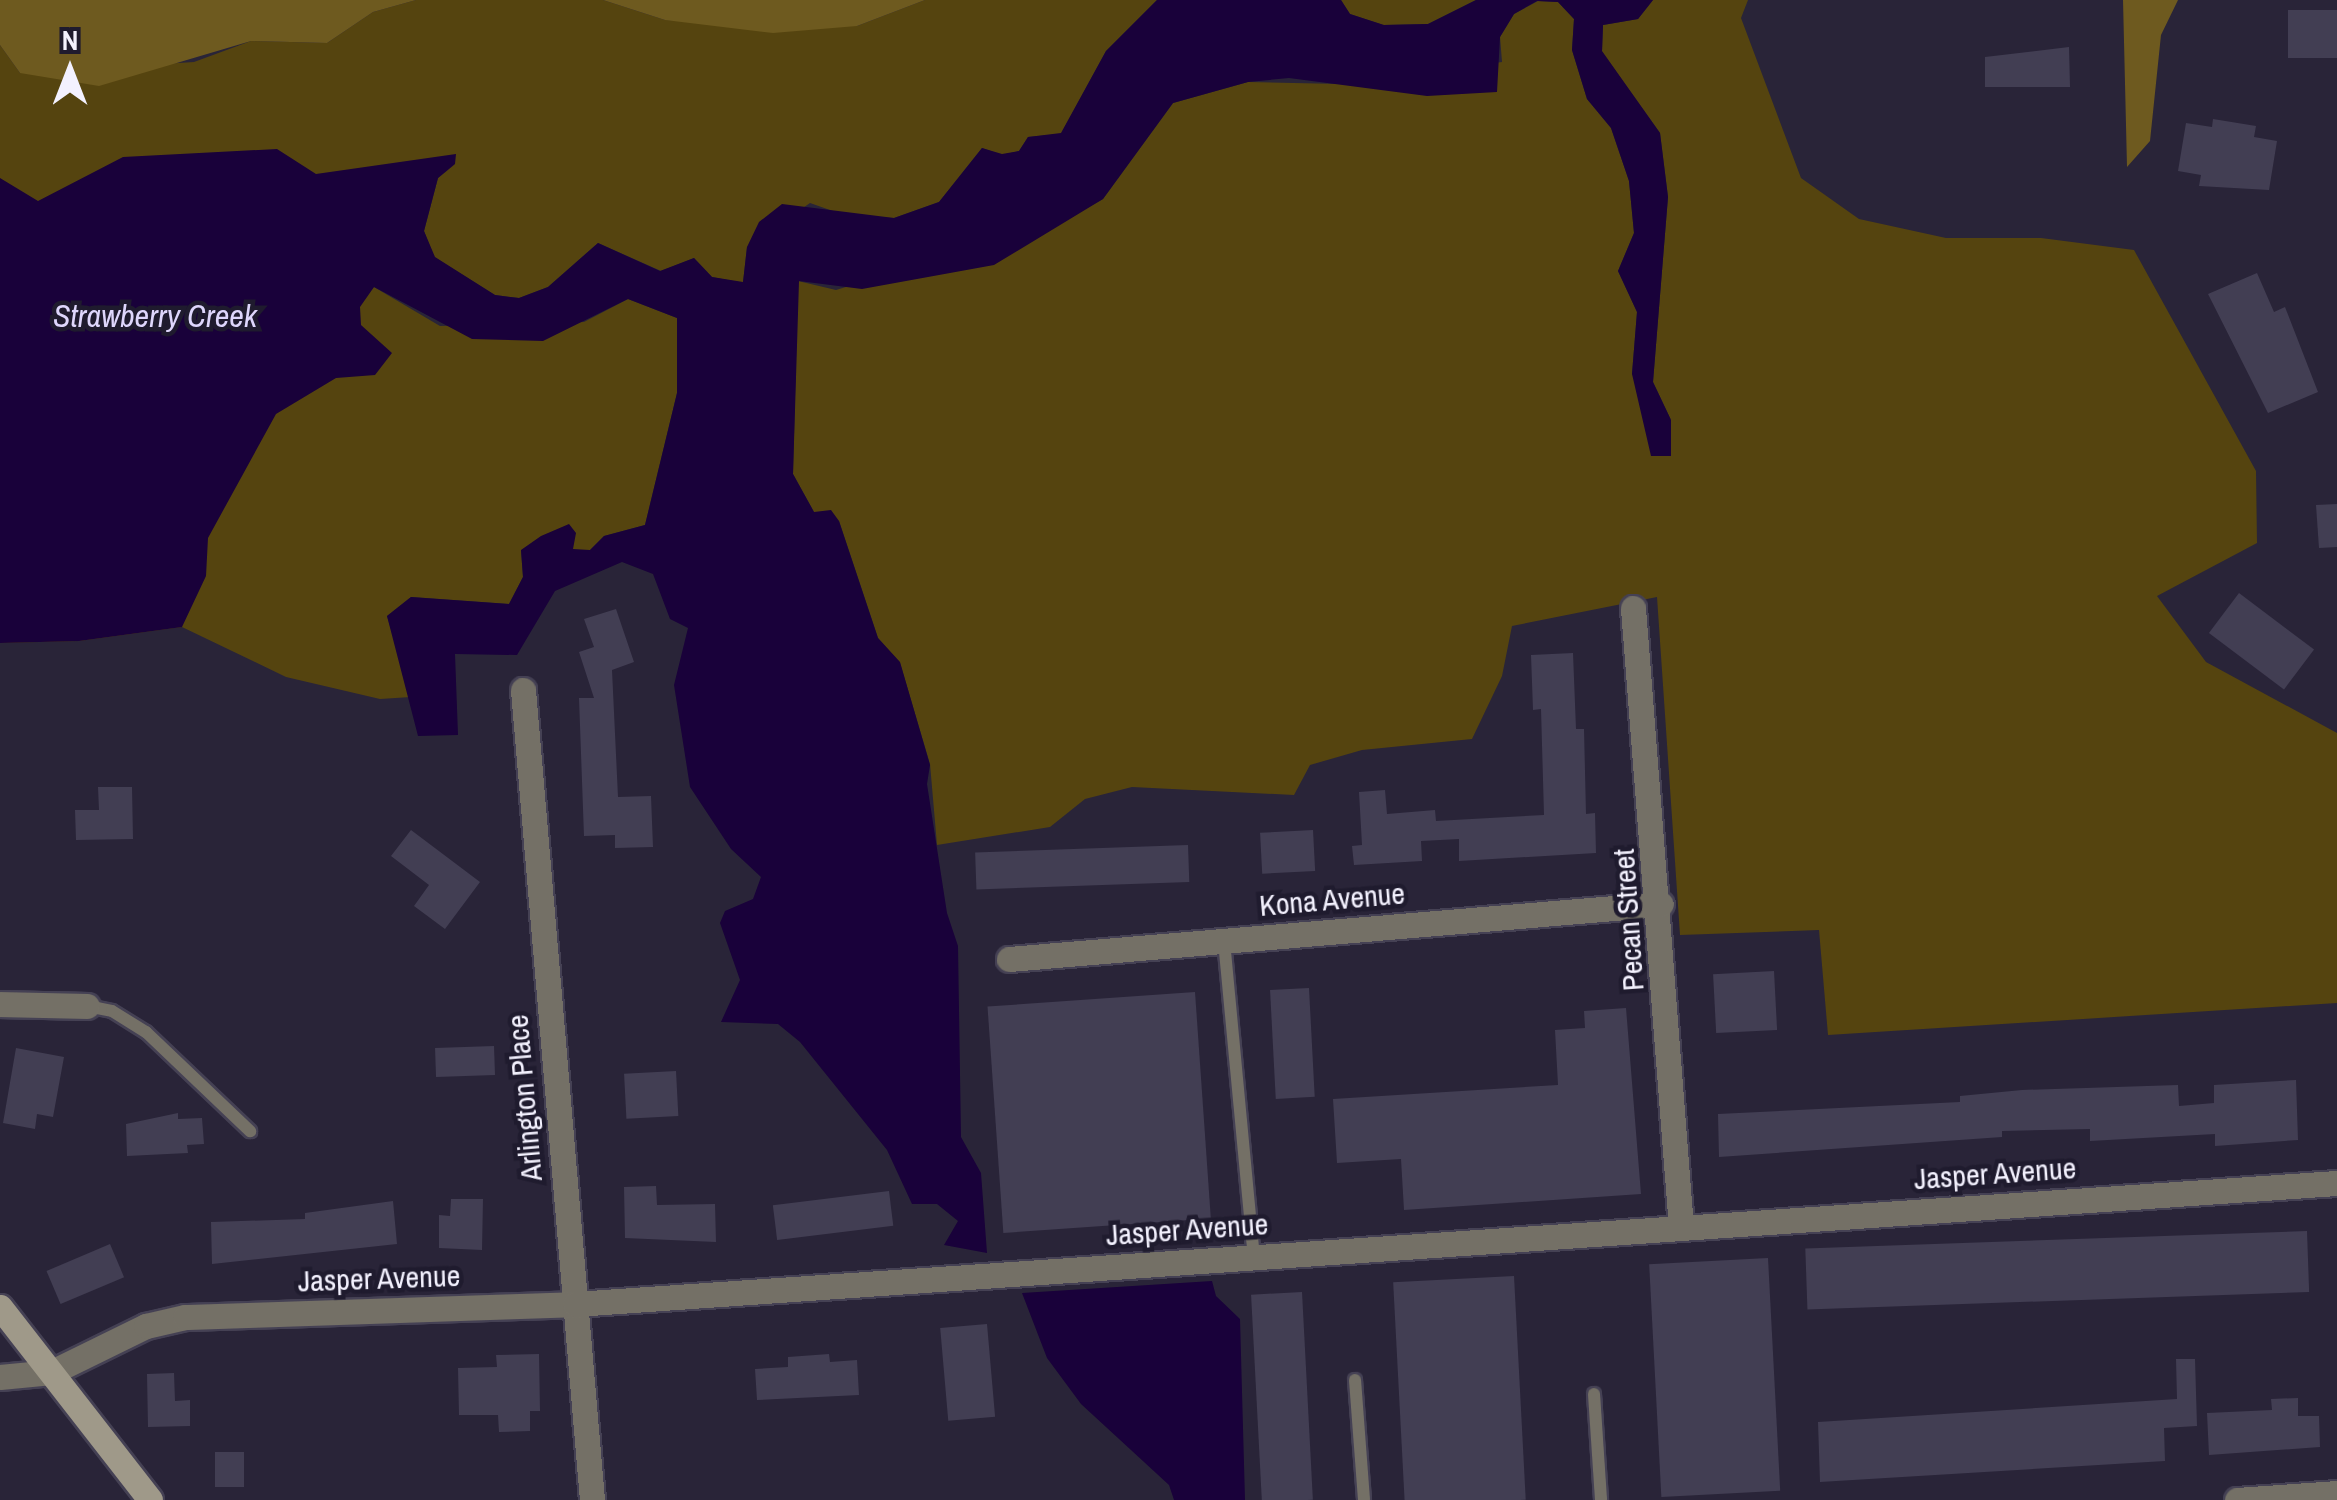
<!DOCTYPE html>
<style>
body{margin:0}
#map{position:relative;width:2337px;height:1500px;overflow:hidden;background:#292438;font-family:"Archivo Narrow",sans-serif}
div>[style]{position:absolute}
.green>*{inset:0;background:#55440f}
.forest>*{inset:0;background:#6e5a1f}
.water>*{inset:0;background:#19013a}
.building>*{inset:0;background:#423e53;transform-origin:0 0}
.roads{filter:drop-shadow(2px 0 #454154) drop-shadow(-2px 0 #454154) drop-shadow(0 2px #454154) drop-shadow(0 -2px #454154)}
.lane>*{height:12px;margin:-6px;padding:0 6px;transform-origin:6px;border-radius:6px;background:#747066}
.street>*{height:25px;margin:-12.5px;padding:0 12.5px;transform-origin:12.5px;border-radius:12.5px;background:#747066}
.secondary>*{height:25px;margin:-12.5px;padding:0 12.5px;transform-origin:12.5px;border-radius:12.5px;background:#9f9989}
span{translate:-50% -50%;white-space:nowrap;text-align:center;line-height:1.15;-webkit-text-stroke:9px #1f1b2e;paint-order:stroke}
.street-label{font-size:30px;color:#f3f1fe}
.water-label{font-size:32px;color:#ded6fc;font-style:italic}
.north{position:absolute;left:20px;top:20px;width:100px;height:100px;-webkit-text-stroke:8px #1f1b2e;paint-order:stroke;rotate:0deg;font-size:28px;font-weight:700;line-height:40px;text-align:center;color:#f3f1fe}
.north::after{content:'';display:block;margin:auto;width:35px;height:45px;background:#f3f1fe;clip-path:polygon(50% 0,100% 100%,50% 72%,0 100%)}
</style>
<div id="map">
<div class="green">
<div style="clip-path:polygon(416px 0,603px 0,665px 20px,857px 26px,925px 0,1157px 0,1106px 51px,1061px 134px,1028px 137px,1019px 151px,1002px 155px,982px 148px,939px 202px,894px 218px,847px 216px,810px 203px,747px 247px,743px 283px,712px 277px,694px 258px,661px 271px,598px 243px,548px 287px,519px 298px,495px 295px,434px 257px,424px 231px,438px 178px,455px 164px,0 507px,0 45px,20px 73px,194px 62px,251px 41px,327px 43px,373px 12px)"></div>
<div style="clip-path:polygon(1341px 0,1476px 0,1428px 24px,1383px 25px,1350px 14px)"></div>
<div style="clip-path:polygon(1653px 0,1748px 0,1741px 18px,1801px 178px,1859px 219px,1946px 238px,2041px 238px,2134px 250px,2256px 471px,2257px 543px,2157px 596px,2206px 662px,2337px 733px,2337px 1003px,1828px 1035px,1819px 930px,1680px 935px,1657px 597px,1512px 626px,1502px 676px,1472px 739px,1362px 750px,1310px 765px,1294px 795px,1132px 787px,1085px 799px,1050px 827px,937px 845px,930px 764px,900px 663px,878px 638px,839px 521px,814px 512px,793px 474px,798px 281px,836px 290px,1065px 220px,1103px 199px,1173px 103px,1248px 82px,1340px 84px,1502px 62px,1500px 37px,1514px 14px,1538px 1px,1558px 2px,1574px 19px,1572px 50px,1587px 99px,1611px 128px,1629px 181px,1634px 233px,1618px 271px,1637px 312px,1632px 374px,1671px 420px,1653px 382px,1668px 197px,1660px 133px,1602px 52px,1603px 25px,1638px 19px)"></div>
<div style="clip-path:polygon(374px 287px,440px 326px,584px 322px,628px 299px,677px 318px,677px 393px,645px 525px,604px 536px,590px 550px,521px 550px,523px 577px,509px 604px,411px 597px,387px 616px,411px 697px,380px 699px,286px 677px,182px 627px,79px 641px,0 643px,0 572px)"></div>
</div>
<div class="forest">
<div style="clip-path:polygon(0 0,416px 0,373px 12px,327px 43px,251px 41px,99px 86px,20px 73px,0 45px)"></div>
<div style="clip-path:polygon(603px 0,925px 0,857px 26px,773px 33px,665px 20px)"></div>
<div style="clip-path:polygon(2123px 0,2178px 0,2161px 35px,2150px 141px,2127px 167px)"></div>
</div>
<div class="water">
<div style="clip-path:polygon(1157px 0,1341px 0,1350px 14px,1384px 25px,1428px 24px,1476px 0,1653px 0,1638px 19px,1603px 25px,1602px 51px,1660px 133px,1668px 197px,1653px 382px,1671px 420px,1671px 456px,1651px 456px,1632px 374px,1637px 312px,1618px 271px,1634px 233px,1629px 181px,1611px 128px,1587px 99px,1572px 50px,1574px 19px,1558px 2px,1537px 1px,1514px 14px,1500px 37px,1497px 92px,1427px 96px,1289px 78px,1248px 82px,1173px 103px,1103px 199px,994px 265px,862px 289px,799px 281px,793px 474px,814px 512px,831px 510px,839px 521px,878px 638px,900px 662px,930px 765px,927px 784px,947px 913px,958px 946px,961px 1137px,981px 1173px,987px 1253px,944px 1245px,958px 1221px,937px 1204px,912px 1204px,887px 1150px,800px 1042px,778px 1024px,721px 1022px,740px 980px,720px 923px,725px 911px,753px 899px,761px 877px,731px 849px,690px 787px,674px 685px,688px 628px,670px 619px,653px 574px,622px 562px,555px 591px,517px 655px,455px 654px,458px 735px,418px 736px,387px 616px,411px 597px,509px 604px,523px 577px,521px 550px,541px 536px,569px 524px,576px 533px,573px 549px,590px 550px,604px 536px,645px 525px,677px 393px,677px 318px,628px 299px,543px 341px,472px 339px,374px 287px,360px 307px,361px 325px,392px 353px,375px 375px,336px 378px,276px 414px,208px 538px,206px 576px,182px 627px,79px 641px,0 643px,0 178px,38px 201px,123px 157px,277px 149px,316px 174px,456px 154px,455px 164px,438px 178px,424px 231px,435px 257px,495px 295px,519px 298px,548px 287px,598px 243px,660px 271px,694px 258px,712px 277px,743px 282px,747px 247px,759px 222px,782px 204px,894px 218px,939px 202px,982px 148px,1002px 154px,1019px 151px,1028px 137px,1061px 133px,1106px 51px)"></div>
<div style="clip-path:polygon(1212px 1281px,1216px 1296px,1240px 1319px,1245px 1500px,1174px 1500px,1169px 1485px,1081px 1404px,1047px 1358px,1022px 1293px)"></div>
</div>
<div class="building">
<div style="left:2288px;top:10px;width:49px;height:48px"></div>
<div style="clip-path:polygon(2069px 47px,2070px 87px,1985px 87px,1985px 57px)"></div>
<div style="clip-path:polygon(2213px 119px,2256px 126px,2254px 137px,2277px 141px,2269px 190px,2199px 186px,2201px 175px,2178px 171px,2186px 123px,2212px 127px)"></div>
<div style="clip-path:polygon(2257px 273px,2274px 312px,2285px 307px,2318px 392px,2268px 413px,2208px 294px)"></div>
<div style="clip-path:polygon(2337px 504px,2337px 547px,2319px 548px,2316px 505px)"></div>
<div style="left:2239px;top:593px;width:94px;height:50px;rotate:37deg"></div>
<div style="clip-path:polygon(616px 609px,634px 662px,612px 670px,618px 797px,651px 796px,653px 847px,615px 848px,615px 835px,584px 836px,579px 698px,594px 698px,579px 652px,594px 647px,584px 619px)"></div>
<div style="clip-path:polygon(1573px 653px,1576px 729px,1584px 729px,1586px 814px,1595px 813px,1596px 853px,1459px 861px,1459px 839px,1421px 841px,1422px 861px,1354px 865px,1352px 846px,1362px 845px,1359px 792px,1385px 790px,1387px 814px,1435px 810px,1436px 821px,1544px 815px,1541px 709px,1533px 710px,1531px 655px)"></div>
<div style="clip-path:polygon(98px 787px,132px 787px,133px 839px,76px 840px,75px 810px,99px 810px)"></div>
<div style="clip-path:polygon(411px 830px,480px 882px,445px 929px,414px 906px,429px 885px,391px 856px)"></div>
<div style="left:1313px;top:830px;width:41px;height:53px;rotate:87deg"></div>
<div style="left:1188px;top:845px;width:37px;height:213px;rotate:88deg"></div>
<div style="left:1774px;top:971px;width:59px;height:61px;rotate:87deg"></div>
<div style="left:1309px;top:988px;width:109px;height:39px;rotate:87deg"></div>
<div style="left:1195px;top:992px;width:227px;height:208px;rotate:86deg"></div>
<div style="clip-path:polygon(1626px 1008px,1641px 1194px,1404px 1210px,1401px 1159px,1337px 1163px,1333px 1099px,1558px 1085px,1555px 1030px,1585px 1028px,1584px 1011px)"></div>
<div style="left:494px;top:1046px;width:29px;height:59px;rotate:88deg"></div>
<div style="clip-path:polygon(16px 1048px,64px 1057px,53px 1117px,37px 1114px,35px 1129px,3px 1123px)"></div>
<div style="left:676px;top:1071px;width:45px;height:52px;rotate:87deg"></div>
<div style="clip-path:polygon(2296px 1080px,2298px 1140px,2215px 1146px,2215px 1134px,2090px 1141px,2090px 1129px,2002px 1131px,2002px 1137px,1719px 1157px,1718px 1114px,1960px 1102px,1960px 1096px,2022px 1090px,2178px 1085px,2179px 1106px,2214px 1103px,2214px 1085px)"></div>
<div style="clip-path:polygon(178px 1113px,178px 1119px,202px 1118px,204px 1144px,187px 1145px,188px 1153px,127px 1156px,126px 1124px)"></div>
<div style="clip-path:polygon(656px 1186px,657px 1205px,715px 1204px,716px 1242px,625px 1238px,624px 1187px)"></div>
<div style="left:889px;top:1191px;width:35px;height:117px;rotate:83deg"></div>
<div style="clip-path:polygon(451px 1199px,483px 1199px,482px 1250px,439px 1248px,439px 1215px,450px 1216px)"></div>
<div style="clip-path:polygon(393px 1201px,397px 1244px,212px 1264px,211px 1222px,305px 1219px,305px 1213px)"></div>
<div style="left:2307px;top:1231px;width:61px;height:502px;rotate:88deg"></div>
<div style="left:110px;top:1244px;width:36px;height:69px;rotate:67deg"></div>
<div style="left:1768px;top:1258px;width:233px;height:119px;rotate:87deg"></div>
<div style="left:1514px;top:1276px;width:224px;height:121px;rotate:87deg"></div>
<div style="left:1302px;top:1292px;width:208px;height:51px;rotate:87deg"></div>
<div style="left:987px;top:1324px;width:93px;height:47px;rotate:85deg"></div>
<div style="clip-path:polygon(539px 1354px,540px 1411px,530px 1411px,530px 1431px,499px 1432px,498px 1415px,459px 1415px,458px 1368px,497px 1367px,496px 1355px)"></div>
<div style="clip-path:polygon(829px 1354px,830px 1362px,857px 1360px,859px 1395px,757px 1400px,755px 1369px,788px 1367px,788px 1357px)"></div>
<div style="clip-path:polygon(2176px 1359px,2195px 1359px,2197px 1426px,2164px 1428px,2165px 1461px,1820px 1482px,1818px 1422px,2177px 1399px)"></div>
<div style="clip-path:polygon(174px 1373px,175px 1401px,190px 1400px,190px 1426px,148px 1427px,147px 1374px)"></div>
<div style="clip-path:polygon(2298px 1398px,2298px 1416px,2319px 1416px,2320px 1447px,2209px 1455px,2207px 1413px,2272px 1410px,2271px 1399px)"></div>
<div style="left:215px;top:1452px;width:29px;height:35px"></div>
</div>
<div class="roads">
<div class="lane">
<div style="left:1224px;top:941px;width:317px;rotate:84.6deg"></div>
<div style="left:87px;top:1006px;width:25px;rotate:11deg"></div>
<div style="left:112px;top:1011px;width:40px;rotate:32deg"></div>
<div style="left:146px;top:1032px;width:144px;rotate:43.6deg"></div>
<div style="left:1355px;top:1380px;width:120px;rotate:85.7deg"></div>
<div style="left:1594px;top:1394px;width:106px;rotate:86.2deg"></div>
</div>
<div class="street">
<div style="left:1633px;top:608px;width:621px;rotate:85.57deg"></div>
<div style="left:523px;top:690px;width:813px;rotate:85.13deg"></div>
<div style="left:1009px;top:959px;width:654px;rotate:-4.82deg"></div>
<div style="left:0;top:1004px;width:87px;rotate:1.3deg"></div>
<div style="left:0;top:1377px;width:52px;rotate:-5.5deg"></div>
<div style="left:52px;top:1372px;width:105px;rotate:-26.1deg"></div>
<div style="left:146px;top:1326px;width:40px;rotate:-13deg"></div>
<div style="left:185px;top:1317px;width:390px;rotate:-1.9deg"></div>
<div style="left:575px;top:1304px;width:1766px;rotate:-3.93deg"></div>
<div style="left:2237px;top:1500px;width:100px;rotate:-4deg"></div>
</div>
<div class="secondary">
<div style="left:0;top:1307px;width:244px;rotate:52.1deg"></div>
</div>
</div>
<div class="street-label">
<span style="left:1332px;top:899px;rotate:-5deg">Kona Avenue</span>
<span style="left:1628px;top:920px;rotate:-94deg">Pecan Street</span>
<span style="left:524px;top:1098px;rotate:-95deg">Arlington Place</span>
<span style="left:1995px;top:1173px;rotate:-4deg">Jasper Avenue</span>
<span style="left:1187px;top:1229px;rotate:-4deg">Jasper Avenue</span>
<span style="left:379px;top:1278px;rotate:-2deg">Jasper Avenue</span>
</div>
<div class="water-label">
<span style="left:155px;top:316px">Strawberry Creek</span>
</div>
<div class="north">N</div>
</div>
